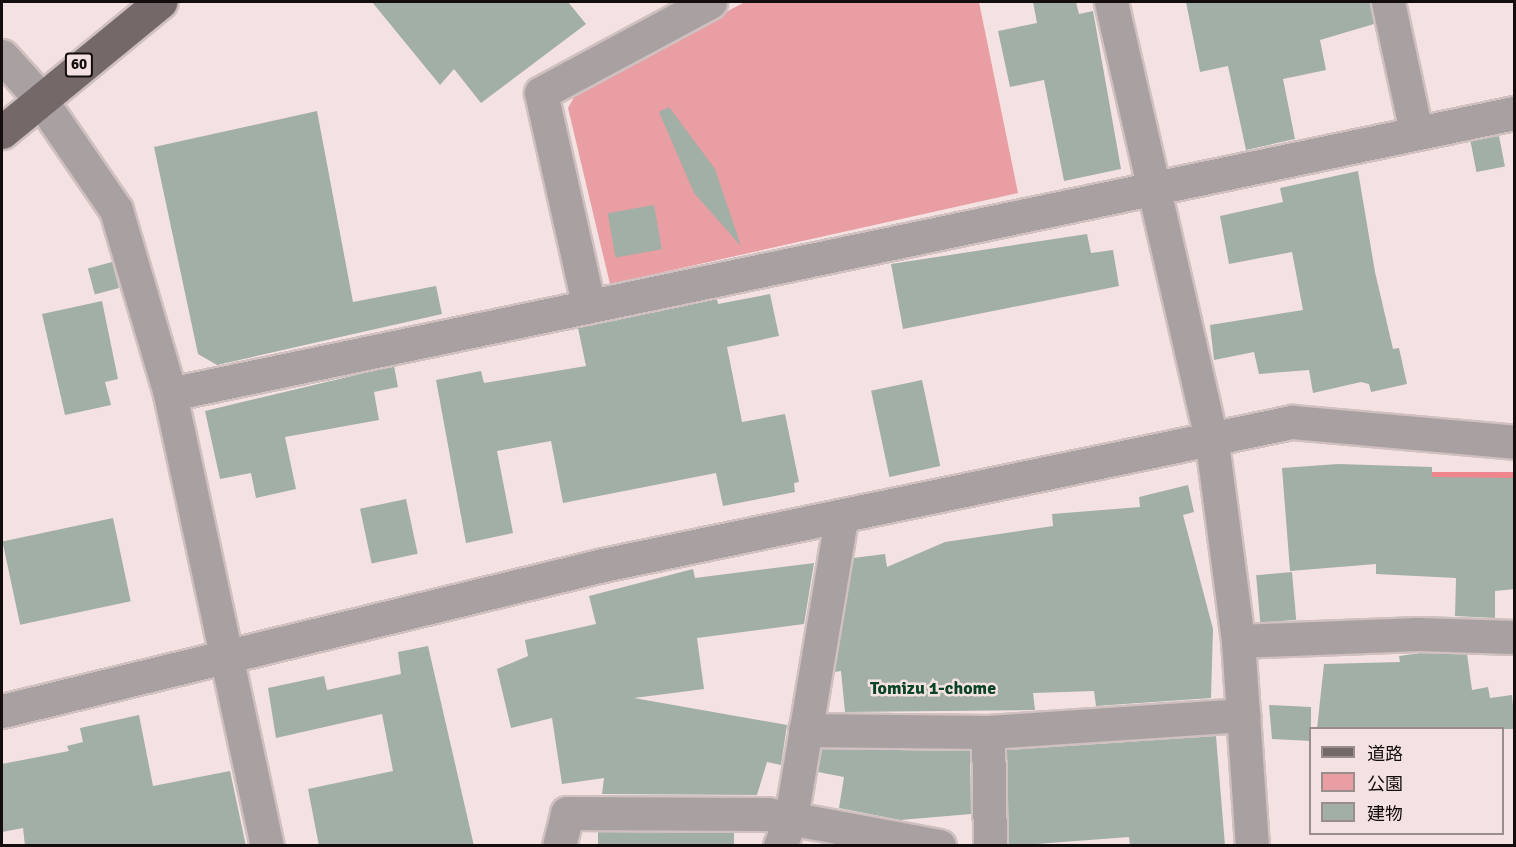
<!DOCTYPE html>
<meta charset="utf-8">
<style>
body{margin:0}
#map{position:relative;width:1516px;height:847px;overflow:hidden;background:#f4e2e2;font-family:Signika,"Noto Sans JP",sans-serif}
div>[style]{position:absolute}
.green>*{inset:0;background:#e89ea2}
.stream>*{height:10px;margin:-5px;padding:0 5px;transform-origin:5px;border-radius:5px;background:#ef858d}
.building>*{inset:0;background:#a2afa6;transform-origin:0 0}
.roads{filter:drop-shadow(2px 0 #d0c0c0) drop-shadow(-2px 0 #d0c0c0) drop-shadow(0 2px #d0c0c0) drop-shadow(0 -2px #d0c0c0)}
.minor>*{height:33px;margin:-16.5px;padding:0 16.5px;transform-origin:16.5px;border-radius:16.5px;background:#a9a1a1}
.tertiary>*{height:33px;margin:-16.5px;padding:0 16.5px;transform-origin:16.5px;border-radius:16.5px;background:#a9a1a1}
.primary>*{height:33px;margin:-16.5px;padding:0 16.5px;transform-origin:16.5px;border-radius:16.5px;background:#756868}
span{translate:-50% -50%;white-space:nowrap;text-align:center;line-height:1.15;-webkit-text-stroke:5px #f4e2e2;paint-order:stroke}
.shield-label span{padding:2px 4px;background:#f4e2e2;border:2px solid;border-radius:4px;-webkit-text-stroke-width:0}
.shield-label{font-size:15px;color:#130d0d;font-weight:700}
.neighbourhood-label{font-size:18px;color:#084425;font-weight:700}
.frame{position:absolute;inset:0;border:3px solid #130d0d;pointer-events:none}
.legend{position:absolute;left:1309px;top:727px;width:195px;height:108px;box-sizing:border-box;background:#f4e2e2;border:2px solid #9a8d8d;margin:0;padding:8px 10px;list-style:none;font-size:18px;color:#130d0d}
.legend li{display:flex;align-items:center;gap:12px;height:30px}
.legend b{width:30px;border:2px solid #9a8d8d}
</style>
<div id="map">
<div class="green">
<div style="clip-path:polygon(745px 2px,979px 2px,1018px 193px,610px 284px,568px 108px,578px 90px)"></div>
</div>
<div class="stream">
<div style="left:1425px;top:477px;width:89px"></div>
</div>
<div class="building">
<div style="clip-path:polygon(372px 2px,568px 2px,586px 24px,481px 103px,454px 69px,440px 85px)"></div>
<div style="clip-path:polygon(1033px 2px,1076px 2px,1079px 14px,1093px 11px,1121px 169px,1064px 181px,1044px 80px,1010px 87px,998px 31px,1037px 23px)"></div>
<div style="clip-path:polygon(1186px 2px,1370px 2px,1374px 24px,1320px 40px,1326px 70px,1283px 79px,1295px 139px,1246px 150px,1228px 66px,1200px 72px)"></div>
<div style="clip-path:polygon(669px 107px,715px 169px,741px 246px,694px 193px,659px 112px)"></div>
<div style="clip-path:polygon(317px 111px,353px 302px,436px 286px,442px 314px,217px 365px,198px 354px,154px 147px)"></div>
<div style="left:1499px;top:136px;width:31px;height:29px;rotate:79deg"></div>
<div style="clip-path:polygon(1358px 171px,1375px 272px,1393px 349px,1399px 348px,1407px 384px,1371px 392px,1369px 384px,1361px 382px,1313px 393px,1309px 370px,1259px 374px,1254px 352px,1214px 360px,1210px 325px,1303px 310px,1292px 252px,1229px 264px,1220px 216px,1283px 202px,1280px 188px)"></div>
<div style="left:654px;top:205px;width:45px;height:47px;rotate:80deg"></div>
<div style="clip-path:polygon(1087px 234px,1091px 253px,1113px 250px,1119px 286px,903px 329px,891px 264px)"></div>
<div style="left:112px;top:262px;width:27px;height:25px;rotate:75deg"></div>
<div style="clip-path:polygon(770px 294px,779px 336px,727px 347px,742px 422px,785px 414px,799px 482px,794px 483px,795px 492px,723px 506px,716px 473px,563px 503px,551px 441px,497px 451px,513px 533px,466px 543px,436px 380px,481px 371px,484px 383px,586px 366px,578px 328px,717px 299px,718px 304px)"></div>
<div style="clip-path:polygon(102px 301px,118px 379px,105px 382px,111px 405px,65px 415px,42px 314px)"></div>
<div style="clip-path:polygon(394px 366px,398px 387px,374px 392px,379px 420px,285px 437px,296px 489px,256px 498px,251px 473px,220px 479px,205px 411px)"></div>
<div style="left:922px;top:380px;width:88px;height:52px;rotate:78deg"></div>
<div style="clip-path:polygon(1338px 464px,1432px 467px,1432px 477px,1515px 478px,1515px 589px,1495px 591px,1495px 618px,1455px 616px,1456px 578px,1376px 574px,1376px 564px,1290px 571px,1282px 468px)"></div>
<div style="clip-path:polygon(1188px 485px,1194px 512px,1183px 515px,1213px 629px,1211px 698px,1096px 706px,1094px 691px,1033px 693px,1035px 710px,845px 712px,841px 671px,834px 672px,853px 558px,885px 554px,887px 567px,945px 542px,1053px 526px,1052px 514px,1140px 507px,1139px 497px)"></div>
<div style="left:406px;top:499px;width:56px;height:47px;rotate:78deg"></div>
<div style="left:113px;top:518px;width:85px;height:113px;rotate:78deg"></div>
<div style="clip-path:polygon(814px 563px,804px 624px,697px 638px,704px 689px,634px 698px,787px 725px,781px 765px,767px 762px,757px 795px,602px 794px,604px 778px,562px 784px,552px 718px,511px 728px,497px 669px,528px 656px,525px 640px,596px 624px,589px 596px,693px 569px,695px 578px)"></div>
<div style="left:1292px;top:572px;width:48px;height:36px;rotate:85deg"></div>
<div style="clip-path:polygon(428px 646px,474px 846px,319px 846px,308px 789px,393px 771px,382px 714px,276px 738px,268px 688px,324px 676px,327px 690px,401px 674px,398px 652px)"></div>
<div style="clip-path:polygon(1421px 653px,1467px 654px,1472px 690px,1488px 687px,1490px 698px,1512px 695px,1515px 729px,1317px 729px,1324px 664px,1400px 662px,1399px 656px)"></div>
<div style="clip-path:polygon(1269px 705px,1311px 707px,1311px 741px,1272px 739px)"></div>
<div style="clip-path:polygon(139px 715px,153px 786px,230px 771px,246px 846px,25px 846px,23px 828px,2px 832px,2px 764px,69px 751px,67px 746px,83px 742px,80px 728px)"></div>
<div style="clip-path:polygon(1216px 736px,1225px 846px,1130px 846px,1129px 837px,1009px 846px,1007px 750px)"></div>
<div style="clip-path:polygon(822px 749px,970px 751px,971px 814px,900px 820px,839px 808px,844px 777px,818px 772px)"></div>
<div style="left:598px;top:832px;width:136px;height:14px"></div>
</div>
<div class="roads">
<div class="minor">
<div style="left:1111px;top:2px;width:452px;rotate:77.1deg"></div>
<div style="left:1212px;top:443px;width:200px;rotate:82.5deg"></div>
<div style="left:1238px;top:641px;width:205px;rotate:86.1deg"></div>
<div style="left:1388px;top:2px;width:133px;rotate:77.8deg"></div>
<div style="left:2px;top:56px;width:54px;rotate:48deg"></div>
<div style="left:38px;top:96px;width:138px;rotate:55.6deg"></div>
<div style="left:116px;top:210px;width:192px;rotate:73.6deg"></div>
<div style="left:170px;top:394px;width:462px;rotate:77.9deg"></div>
<div style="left:588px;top:303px;width:215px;rotate:-102.6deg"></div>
<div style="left:541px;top:93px;width:192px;rotate:-28.3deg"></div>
<div style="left:170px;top:394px;width:1373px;rotate:-11.81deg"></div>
<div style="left:1238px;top:641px;width:180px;rotate:-2.2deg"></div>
<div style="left:1418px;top:634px;width:96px;rotate:1.8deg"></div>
<div style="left:805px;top:730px;width:183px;rotate:0.6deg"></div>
<div style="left:988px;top:732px;width:256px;rotate:-3.8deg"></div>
<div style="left:988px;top:732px;width:114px;rotate:89deg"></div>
<div style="left:559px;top:846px;width:34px;rotate:-76deg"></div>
<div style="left:567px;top:813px;width:200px;rotate:0.3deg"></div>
<div style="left:767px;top:814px;width:175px;rotate:10.5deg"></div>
<div style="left:780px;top:846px;width:30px;rotate:-69deg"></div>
<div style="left:791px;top:818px;width:304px;rotate:-80.5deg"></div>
</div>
<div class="tertiary">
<div style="left:2px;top:711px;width:618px;rotate:-13.65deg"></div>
<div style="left:603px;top:565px;width:704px;rotate:-11.73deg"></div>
<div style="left:1292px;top:422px;width:223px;rotate:5.1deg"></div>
</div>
<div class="primary">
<div style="left:2px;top:132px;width:205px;rotate:-39.4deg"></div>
</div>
</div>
<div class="shield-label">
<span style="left:79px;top:65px">60</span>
</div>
<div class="neighbourhood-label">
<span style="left:933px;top:688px">Tomizu 1-chome</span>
</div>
<div class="frame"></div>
<ul class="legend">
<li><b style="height:8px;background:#756868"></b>道路</li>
<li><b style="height:16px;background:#e89ea2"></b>公園</li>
<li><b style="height:16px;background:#a2afa6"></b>建物</li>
</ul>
</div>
